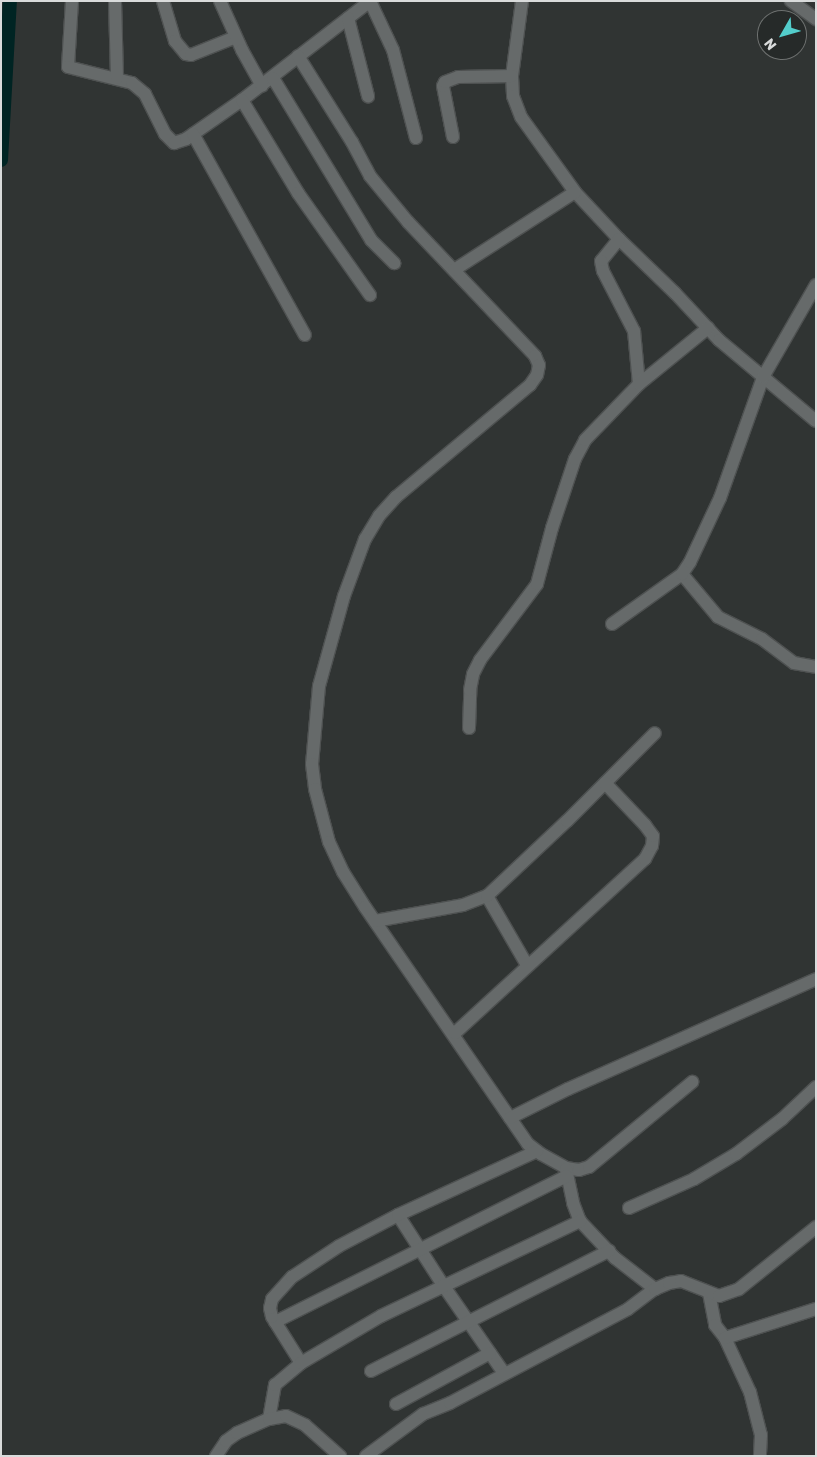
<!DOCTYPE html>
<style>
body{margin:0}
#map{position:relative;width:817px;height:1457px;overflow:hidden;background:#303433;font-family:Rubik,sans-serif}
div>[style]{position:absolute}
.canal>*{height:14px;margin:-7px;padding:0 7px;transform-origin:7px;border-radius:7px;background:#002423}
.roads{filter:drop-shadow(1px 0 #4e5151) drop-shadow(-1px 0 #4e5151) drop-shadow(0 1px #4e5151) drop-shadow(0 -1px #4e5151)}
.minor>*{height:12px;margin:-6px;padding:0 6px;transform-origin:6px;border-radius:6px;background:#666a6a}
span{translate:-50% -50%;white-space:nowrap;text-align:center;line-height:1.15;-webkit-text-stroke:5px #262a29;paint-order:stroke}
.frame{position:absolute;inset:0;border:2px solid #d9dbdb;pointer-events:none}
.north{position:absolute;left:757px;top:10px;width:50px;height:50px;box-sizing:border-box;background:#262a29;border:1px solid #6e7170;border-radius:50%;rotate:232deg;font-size:14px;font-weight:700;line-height:20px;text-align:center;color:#d9dbdb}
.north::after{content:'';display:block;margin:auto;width:18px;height:22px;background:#53cdcb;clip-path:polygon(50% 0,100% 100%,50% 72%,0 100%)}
</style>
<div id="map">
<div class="canal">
<div style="left:1px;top:160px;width:159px;rotate:-86.8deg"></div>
</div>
<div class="roads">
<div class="minor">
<div style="left:72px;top:1px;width:66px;rotate:93.5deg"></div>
<div style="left:68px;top:67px;width:66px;rotate:14deg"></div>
<div style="left:132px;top:83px;width:17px;rotate:40deg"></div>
<div style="left:145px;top:94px;width:45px;rotate:63.4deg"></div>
<div style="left:165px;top:134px;width:13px;rotate:45deg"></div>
<div style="left:174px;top:143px;width:13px;rotate:-18deg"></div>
<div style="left:186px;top:139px;width:68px;rotate:-34.9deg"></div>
<div style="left:242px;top:100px;width:162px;rotate:-37.7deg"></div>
<div style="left:115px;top:1px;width:77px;rotate:88.5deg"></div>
<div style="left:163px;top:1px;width:42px;rotate:73.3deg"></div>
<div style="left:175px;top:41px;width:17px;rotate:50deg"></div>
<div style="left:186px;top:54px;width:5px;rotate:11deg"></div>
<div style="left:191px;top:55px;width:48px;rotate:-21.8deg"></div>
<div style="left:220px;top:1px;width:54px;rotate:65.8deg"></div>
<div style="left:242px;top:50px;width:41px;rotate:60.9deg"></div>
<div style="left:370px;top:1px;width:54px;rotate:64.9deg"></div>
<div style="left:393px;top:50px;width:91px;rotate:75.4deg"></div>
<div style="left:522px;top:1px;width:76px;rotate:97.6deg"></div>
<div style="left:512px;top:76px;width:20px;rotate:87deg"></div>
<div style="left:513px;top:96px;width:22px;rotate:69deg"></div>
<div style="left:521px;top:117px;width:92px;rotate:54.2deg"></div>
<div style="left:575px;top:192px;width:64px;rotate:46.9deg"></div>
<div style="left:619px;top:239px;width:78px;rotate:44deg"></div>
<div style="left:675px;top:293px;width:64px;rotate:46.9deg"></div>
<div style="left:719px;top:340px;width:126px;rotate:39.9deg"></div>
<div style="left:791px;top:1px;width:31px;rotate:36deg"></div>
<div style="left:348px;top:18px;width:81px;rotate:75.6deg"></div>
<div style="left:298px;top:56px;width:102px;rotate:57.9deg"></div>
<div style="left:352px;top:142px;width:38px;rotate:62deg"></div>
<div style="left:370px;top:176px;width:60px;rotate:50.4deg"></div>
<div style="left:408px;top:222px;width:185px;rotate:46.5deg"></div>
<div style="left:535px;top:356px;width:10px;rotate:66deg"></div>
<div style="left:539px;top:365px;width:10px;rotate:101deg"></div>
<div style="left:537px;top:375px;width:12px;rotate:125deg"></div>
<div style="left:530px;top:385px;width:175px;rotate:140.1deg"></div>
<div style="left:396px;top:497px;width:25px;rotate:132deg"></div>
<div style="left:379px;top:516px;width:27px;rotate:121deg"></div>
<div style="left:365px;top:539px;width:61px;rotate:110.2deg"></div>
<div style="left:344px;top:596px;width:93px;rotate:105.5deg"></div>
<div style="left:319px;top:686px;width:78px;rotate:95.1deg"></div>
<div style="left:312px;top:764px;width:25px;rotate:83deg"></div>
<div style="left:315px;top:789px;width:55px;rotate:75.2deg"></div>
<div style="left:329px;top:842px;width:33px;rotate:65deg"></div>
<div style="left:343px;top:872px;width:41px;rotate:57.8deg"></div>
<div style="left:365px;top:907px;width:288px;rotate:55.5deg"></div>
<div style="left:528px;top:1144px;width:16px;rotate:38deg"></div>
<div style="left:541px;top:1154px;width:29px;rotate:29deg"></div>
<div style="left:566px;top:1168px;width:13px;rotate:9deg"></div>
<div style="left:579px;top:1170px;width:10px;rotate:-17deg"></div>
<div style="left:589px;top:1167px;width:134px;rotate:-39.5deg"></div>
<div style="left:273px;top:78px;width:189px;rotate:58.8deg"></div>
<div style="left:371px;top:240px;width:33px;rotate:45deg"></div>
<div style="left:242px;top:100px;width:109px;rotate:58.9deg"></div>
<div style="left:298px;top:193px;width:125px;rotate:54.8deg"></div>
<div style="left:193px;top:134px;width:230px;rotate:60.9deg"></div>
<div style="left:453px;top:137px;width:52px;rotate:-101.1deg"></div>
<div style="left:443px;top:86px;width:4px;rotate:-63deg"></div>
<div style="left:445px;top:82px;width:14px;rotate:-21deg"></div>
<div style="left:458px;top:77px;width:54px;rotate:-1.1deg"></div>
<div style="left:619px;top:239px;width:28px;rotate:129deg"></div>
<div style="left:601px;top:261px;width:10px;rotate:79deg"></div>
<div style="left:603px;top:271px;width:68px;rotate:62.7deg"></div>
<div style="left:634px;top:331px;width:53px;rotate:84.6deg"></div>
<div style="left:454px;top:270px;width:144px;rotate:-32.8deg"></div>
<div style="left:682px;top:574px;width:56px;rotate:50.1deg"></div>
<div style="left:718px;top:617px;width:49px;rotate:26.6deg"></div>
<div style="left:762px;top:639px;width:40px;rotate:37deg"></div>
<div style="left:794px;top:663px;width:22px;rotate:10deg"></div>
<div style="left:612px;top:624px;width:86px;rotate:-35.5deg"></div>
<div style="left:682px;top:574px;width:14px;rotate:-56deg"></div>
<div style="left:690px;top:562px;width:71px;rotate:-64.9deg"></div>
<div style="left:720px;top:498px;width:128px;rotate:-70.4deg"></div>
<div style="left:763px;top:377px;width:106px;rotate:-60.1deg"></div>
<div style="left:469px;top:728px;width:38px;rotate:-88deg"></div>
<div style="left:470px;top:690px;width:16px;rotate:-79deg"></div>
<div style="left:473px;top:674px;width:16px;rotate:-63deg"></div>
<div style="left:480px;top:660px;width:95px;rotate:-53.1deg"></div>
<div style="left:537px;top:584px;width:58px;rotate:-75deg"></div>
<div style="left:552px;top:528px;width:73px;rotate:-71.6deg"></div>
<div style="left:575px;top:459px;width:21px;rotate:-62deg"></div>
<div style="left:585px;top:440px;width:78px;rotate:-46deg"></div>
<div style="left:639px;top:384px;width:89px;rotate:-39.1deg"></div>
<div style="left:487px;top:896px;width:80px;rotate:59.9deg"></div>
<div style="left:375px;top:921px;width:89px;rotate:-10.3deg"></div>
<div style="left:463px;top:905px;width:26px;rotate:-21deg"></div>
<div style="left:487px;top:896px;width:110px;rotate:-43.2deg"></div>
<div style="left:567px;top:821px;width:124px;rotate:-45deg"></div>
<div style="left:455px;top:1033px;width:258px;rotate:-42.5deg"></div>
<div style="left:645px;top:859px;width:15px;rotate:-62deg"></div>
<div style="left:652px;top:846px;width:10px;rotate:-84deg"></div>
<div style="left:653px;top:836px;width:14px;rotate:-126deg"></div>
<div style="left:645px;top:825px;width:58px;rotate:-133.6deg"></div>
<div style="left:510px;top:1118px;width:65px;rotate:-26.6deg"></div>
<div style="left:568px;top:1089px;width:271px;rotate:-23.9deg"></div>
<div style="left:566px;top:1169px;width:35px;rotate:78deg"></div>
<div style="left:573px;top:1203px;width:19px;rotate:69deg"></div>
<div style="left:580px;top:1221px;width:51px;rotate:46.6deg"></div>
<div style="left:615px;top:1258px;width:51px;rotate:37.8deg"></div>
<div style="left:629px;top:1208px;width:71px;rotate:-24deg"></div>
<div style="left:694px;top:1179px;width:49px;rotate:-30.8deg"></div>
<div style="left:736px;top:1154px;width:58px;rotate:-37.3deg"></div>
<div style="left:782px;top:1119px;width:47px;rotate:-43.3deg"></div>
<div style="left:398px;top:1215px;width:83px;rotate:57.3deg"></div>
<div style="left:443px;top:1285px;width:107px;rotate:55.3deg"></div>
<div style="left:709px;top:1293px;width:33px;rotate:79deg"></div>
<div style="left:715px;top:1325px;width:16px;rotate:52deg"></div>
<div style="left:725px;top:1338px;width:60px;rotate:65.2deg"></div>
<div style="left:750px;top:1392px;width:44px;rotate:75.7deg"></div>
<div style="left:761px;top:1435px;width:21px;rotate:93deg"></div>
<div style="left:275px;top:1322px;width:326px;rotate:-26.6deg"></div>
<div style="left:725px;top:1338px;width:96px;rotate:-17.7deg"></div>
<div style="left:301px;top:1363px;width:54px;rotate:-122.2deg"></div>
<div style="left:272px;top:1317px;width:9px;rotate:-103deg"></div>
<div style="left:270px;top:1308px;width:9px;rotate:-77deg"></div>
<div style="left:272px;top:1299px;width:30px;rotate:-48deg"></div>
<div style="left:292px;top:1277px;width:56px;rotate:-33.4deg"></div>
<div style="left:339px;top:1246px;width:67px;rotate:-27.7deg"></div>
<div style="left:398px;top:1215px;width:153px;rotate:-24.7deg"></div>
<div style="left:371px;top:1371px;width:267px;rotate:-26.8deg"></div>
<div style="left:396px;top:1404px;width:107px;rotate:-28.5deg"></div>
<div style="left:269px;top:1419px;width:35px;rotate:-80deg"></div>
<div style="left:275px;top:1385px;width:34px;rotate:-40deg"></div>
<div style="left:301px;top:1363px;width:93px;rotate:-30.4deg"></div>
<div style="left:381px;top:1316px;width:221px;rotate:-25.5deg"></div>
<div style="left:216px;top:1456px;width:18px;rotate:-56deg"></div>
<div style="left:226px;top:1441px;width:14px;rotate:-36deg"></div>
<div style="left:237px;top:1433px;width:35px;rotate:-24deg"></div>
<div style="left:269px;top:1419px;width:17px;rotate:-10deg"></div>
<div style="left:286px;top:1416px;width:21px;rotate:25deg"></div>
<div style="left:305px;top:1425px;width:47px;rotate:41.5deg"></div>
<div style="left:366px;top:1456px;width:71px;rotate:-36.4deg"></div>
<div style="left:423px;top:1414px;width:29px;rotate:-22deg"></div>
<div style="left:450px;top:1403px;width:201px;rotate:-27.8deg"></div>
<div style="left:628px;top:1309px;width:34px;rotate:-37deg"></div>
<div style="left:655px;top:1289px;width:15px;rotate:-23deg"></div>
<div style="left:669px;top:1283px;width:12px;rotate:-9deg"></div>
<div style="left:681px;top:1281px;width:41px;rotate:21.5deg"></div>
<div style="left:719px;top:1296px;width:21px;rotate:-19deg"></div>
<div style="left:739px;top:1289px;width:99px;rotate:-38.8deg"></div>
</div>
</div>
<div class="frame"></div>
<div class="north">N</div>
</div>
